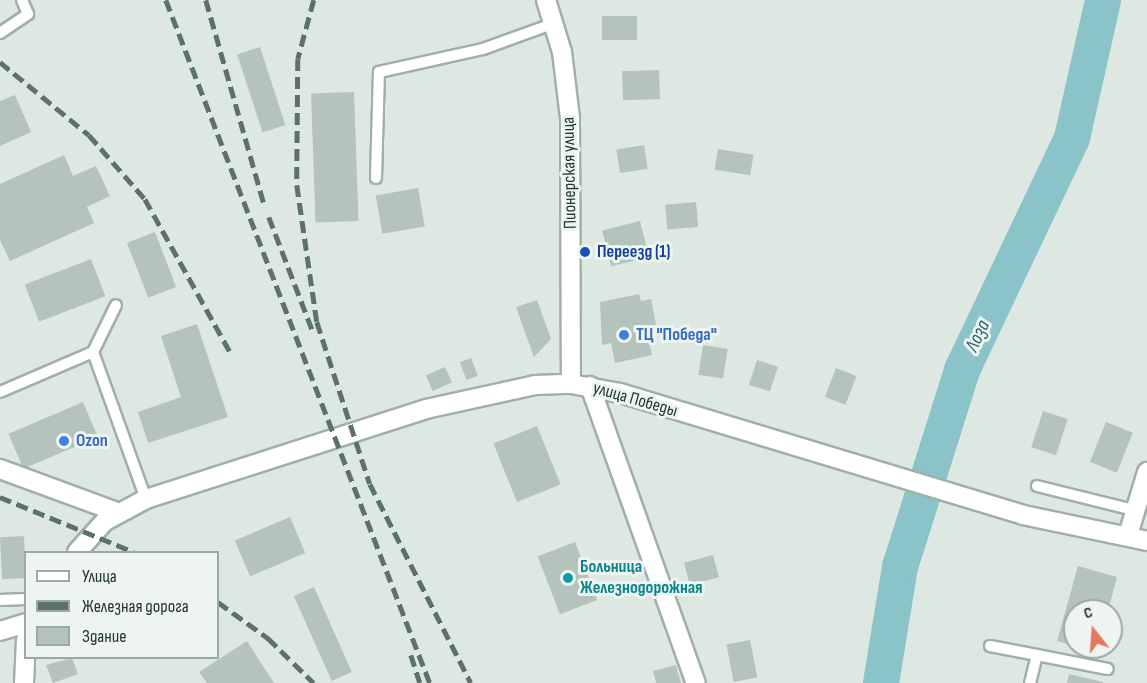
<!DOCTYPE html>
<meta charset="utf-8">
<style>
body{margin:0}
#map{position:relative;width:1147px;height:683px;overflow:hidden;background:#dee8e3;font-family:"Sofia Sans Condensed",sans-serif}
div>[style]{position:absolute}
.river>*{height:36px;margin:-18px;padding:0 18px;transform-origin:18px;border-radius:18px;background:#8ac4c9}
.building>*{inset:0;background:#b4c3bc;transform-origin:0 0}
.roads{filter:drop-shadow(2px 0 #a2afa9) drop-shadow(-2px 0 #a2afa9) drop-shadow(0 2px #a2afa9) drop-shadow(0 -2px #a2afa9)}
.lane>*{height:10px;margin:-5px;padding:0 5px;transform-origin:5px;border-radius:5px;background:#fff}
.street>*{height:18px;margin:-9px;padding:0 9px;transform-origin:9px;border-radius:9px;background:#fff}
.secondary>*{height:18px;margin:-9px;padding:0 9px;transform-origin:9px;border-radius:9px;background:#fff}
.rail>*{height:4.5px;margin-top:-2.25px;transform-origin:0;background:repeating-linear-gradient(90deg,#5b726a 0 12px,transparent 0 18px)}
.dots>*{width:16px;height:16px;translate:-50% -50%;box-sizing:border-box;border:3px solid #eef5f1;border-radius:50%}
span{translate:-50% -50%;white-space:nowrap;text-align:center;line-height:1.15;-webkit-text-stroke:6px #eef5f1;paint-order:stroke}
.street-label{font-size:18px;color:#21362f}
.transit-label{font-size:18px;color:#164399;font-weight:700}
.left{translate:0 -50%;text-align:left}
.shop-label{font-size:18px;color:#366cbe;font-weight:700}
.culture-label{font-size:18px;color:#0d838f;font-weight:700}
.water-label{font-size:20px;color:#22656c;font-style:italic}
.legend{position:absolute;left:24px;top:551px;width:195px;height:108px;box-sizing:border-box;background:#eef5f1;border:2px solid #9ca9a3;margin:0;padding:8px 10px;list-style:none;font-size:18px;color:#21362f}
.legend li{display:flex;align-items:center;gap:12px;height:30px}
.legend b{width:30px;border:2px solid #9ca9a3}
.north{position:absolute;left:1063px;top:599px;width:60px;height:60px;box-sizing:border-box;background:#eef5f1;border:2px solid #9ca9a3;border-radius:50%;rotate:343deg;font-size:16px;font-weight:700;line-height:24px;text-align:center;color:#21362f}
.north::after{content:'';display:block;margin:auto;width:21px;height:27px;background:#e57760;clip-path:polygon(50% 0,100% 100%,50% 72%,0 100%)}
</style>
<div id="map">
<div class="river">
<div style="left:881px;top:683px;width:118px;rotate:-80.7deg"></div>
<div style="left:900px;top:567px;width:207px;rotate:-72.5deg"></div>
<div style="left:962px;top:370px;width:257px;rotate:-64.6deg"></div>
<div style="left:1072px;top:138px;width:141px;rotate:-77.3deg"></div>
</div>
<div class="building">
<div style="left:602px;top:16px;width:35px;height:24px"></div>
<div style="left:260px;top:47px;width:82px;height:24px;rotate:72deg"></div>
<div style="left:659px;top:70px;width:29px;height:37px;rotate:88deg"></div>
<div style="left:354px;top:92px;width:129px;height:43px;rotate:88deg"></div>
<div style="clip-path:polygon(15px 95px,31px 132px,0 146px,0 101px)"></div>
<div style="left:644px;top:145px;width:24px;height:28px;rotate:81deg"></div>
<div style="left:718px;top:149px;width:36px;height:21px;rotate:9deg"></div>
<div style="clip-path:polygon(64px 155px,73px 176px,96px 166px,110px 196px,87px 207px,94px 223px,10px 261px,0 240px,0 184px)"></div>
<div style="left:418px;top:188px;width:39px;height:43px;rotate:80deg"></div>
<div style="left:696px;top:202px;width:25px;height:31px;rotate:85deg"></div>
<div style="left:640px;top:221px;width:37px;height:39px;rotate:76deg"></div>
<div style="left:155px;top:232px;width:59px;height:30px;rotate:69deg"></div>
<div style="left:91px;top:259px;width:40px;height:71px;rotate:69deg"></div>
<div style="clip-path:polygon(639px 294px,641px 301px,651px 299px,656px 325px,646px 327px,652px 355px,615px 363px,611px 343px,602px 345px,600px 302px)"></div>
<div style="clip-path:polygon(537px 300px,551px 339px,534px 357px,516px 307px)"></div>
<div style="clip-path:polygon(197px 324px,228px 417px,148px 443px,138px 412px,181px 397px,161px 336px)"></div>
<div style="left:703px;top:345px;width:25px;height:30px;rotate:9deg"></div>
<div style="left:471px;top:358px;width:19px;height:12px;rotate:69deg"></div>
<div style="left:757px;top:360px;width:22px;height:26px;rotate:18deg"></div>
<div style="left:445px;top:367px;width:17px;height:21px;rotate:66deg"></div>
<div style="left:836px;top:368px;width:22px;height:31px;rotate:21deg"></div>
<div style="left:83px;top:402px;width:38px;height:81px;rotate:67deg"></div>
<div style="left:1043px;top:411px;width:26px;height:38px;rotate:18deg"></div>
<div style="left:1106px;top:422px;width:29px;height:43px;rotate:22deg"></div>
<div style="left:537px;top:426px;width:63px;height:47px;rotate:68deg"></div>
<div style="left:290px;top:517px;width:39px;height:60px;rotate:67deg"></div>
<div style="left:24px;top:536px;width:42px;height:24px;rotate:87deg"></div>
<div style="left:575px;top:542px;width:62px;height:40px;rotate:69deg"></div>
<div style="left:713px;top:555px;width:23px;height:30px;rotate:75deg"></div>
<div style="clip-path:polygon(1078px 566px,1117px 577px,1108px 611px,1075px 611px,1075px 646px,1057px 641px)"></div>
<div style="left:314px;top:587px;width:93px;height:22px;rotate:66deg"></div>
<div style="left:750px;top:640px;width:38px;height:24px;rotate:79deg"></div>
<div style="clip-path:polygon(247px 641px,274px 683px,207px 683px,199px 672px)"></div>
<div style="clip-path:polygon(72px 658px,78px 674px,53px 683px,46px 665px)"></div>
<div style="clip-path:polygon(676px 665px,681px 683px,656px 683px,653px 671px)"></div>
<div style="clip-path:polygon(1069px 674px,1103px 682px,1103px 683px,1067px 683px)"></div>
</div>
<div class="roads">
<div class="lane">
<div style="left:0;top:33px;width:34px;rotate:-34deg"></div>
<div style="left:28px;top:14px;width:15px;rotate:-113deg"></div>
<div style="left:376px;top:178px;width:106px;rotate:-88.4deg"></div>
<div style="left:379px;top:72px;width:107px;rotate:-12.5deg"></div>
<div style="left:483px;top:49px;width:73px;rotate:-19.9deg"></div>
<div style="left:93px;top:352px;width:156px;rotate:70.2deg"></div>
<div style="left:0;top:392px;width:101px;rotate:-23.3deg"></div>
<div style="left:93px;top:352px;width:52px;rotate:-63.9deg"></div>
<div style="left:1037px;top:486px;width:100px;rotate:13.9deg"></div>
<div style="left:0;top:600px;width:26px;rotate:-2deg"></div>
<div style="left:990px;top:646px;width:48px;rotate:10.8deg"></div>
<div style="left:1037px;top:655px;width:29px;rotate:104deg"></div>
<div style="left:1037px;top:655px;width:72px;rotate:11.2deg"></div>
</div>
<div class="street">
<div style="left:590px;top:386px;width:315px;rotate:70.4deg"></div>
<div style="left:0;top:469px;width:125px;rotate:20.2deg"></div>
<div style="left:1128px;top:535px;width:66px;rotate:-73.2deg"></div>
<div style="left:0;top:631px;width:27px;rotate:-17deg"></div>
</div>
<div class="secondary">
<div style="left:546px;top:0;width:54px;rotate:72.9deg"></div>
<div style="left:562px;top:52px;width:66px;rotate:83.1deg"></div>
<div style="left:570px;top:118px;width:266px;rotate:89.8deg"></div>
<div style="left:77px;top:552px;width:42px;rotate:-47.9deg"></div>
<div style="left:105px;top:521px;width:47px;rotate:-28.2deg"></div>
<div style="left:146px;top:499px;width:294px;rotate:-17.8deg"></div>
<div style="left:426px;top:409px;width:112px;rotate:-12.4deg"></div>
<div style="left:535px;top:385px;width:36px;rotate:-2deg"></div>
<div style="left:571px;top:384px;width:50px;rotate:10.4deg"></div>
<div style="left:620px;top:393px;width:421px;rotate:16.8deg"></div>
<div style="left:1023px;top:515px;width:127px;rotate:11.8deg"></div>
<div style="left:24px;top:683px;width:44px;rotate:-87.4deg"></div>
</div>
</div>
<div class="rail">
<div style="left:166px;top:0;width:732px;rotate:68.87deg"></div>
<div style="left:206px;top:0;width:215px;rotate:74.1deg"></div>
<div style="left:314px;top:0;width:61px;rotate:105.2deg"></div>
<div style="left:298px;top:59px;width:126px;rotate:90.5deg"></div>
<div style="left:297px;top:185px;width:138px;rotate:81.7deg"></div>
<div style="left:317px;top:322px;width:170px;rotate:71.9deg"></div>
<div style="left:370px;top:484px;width:223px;rotate:63.1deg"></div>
<div style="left:0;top:62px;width:115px;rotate:39.4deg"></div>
<div style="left:89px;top:135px;width:85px;rotate:48.8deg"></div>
<div style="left:145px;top:199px;width:179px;rotate:60.9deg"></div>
<div style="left:269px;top:217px;width:120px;rotate:69deg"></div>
<div style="left:0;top:497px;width:145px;rotate:22.3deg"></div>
<div style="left:218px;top:602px;width:62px;rotate:35.8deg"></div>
<div style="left:268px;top:638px;width:64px;rotate:44.4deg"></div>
<div style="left:411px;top:655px;width:29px;rotate:72deg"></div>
</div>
<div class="dots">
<div style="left:585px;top:252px;background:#1a4fb4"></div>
<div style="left:624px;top:335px;background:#3f7fe0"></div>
<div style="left:64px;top:441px;background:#3f7fe0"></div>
<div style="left:568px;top:578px;background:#0f9aa8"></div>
</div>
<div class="street-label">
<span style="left:570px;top:173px;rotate:-91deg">Пионерская улица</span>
<span style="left:635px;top:400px;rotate:16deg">улица Победы</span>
</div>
<div class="transit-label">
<span class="left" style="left:597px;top:252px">Переезд (1)</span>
</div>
<div class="shop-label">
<span class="left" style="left:636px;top:335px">ТЦ "Победа"</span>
<span class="left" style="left:76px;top:441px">Ozon</span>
</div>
<div class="culture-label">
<span class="left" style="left:580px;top:578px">Больница<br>Железнодорожная</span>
</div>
<div class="water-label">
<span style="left:978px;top:336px;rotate:-65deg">Лоза</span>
</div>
<ul class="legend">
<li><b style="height:8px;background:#fff"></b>Улица</li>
<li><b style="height:8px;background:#5b726a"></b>Железная дорога</li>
<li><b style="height:16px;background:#b4c3bc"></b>Здание</li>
</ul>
<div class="north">С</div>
</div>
